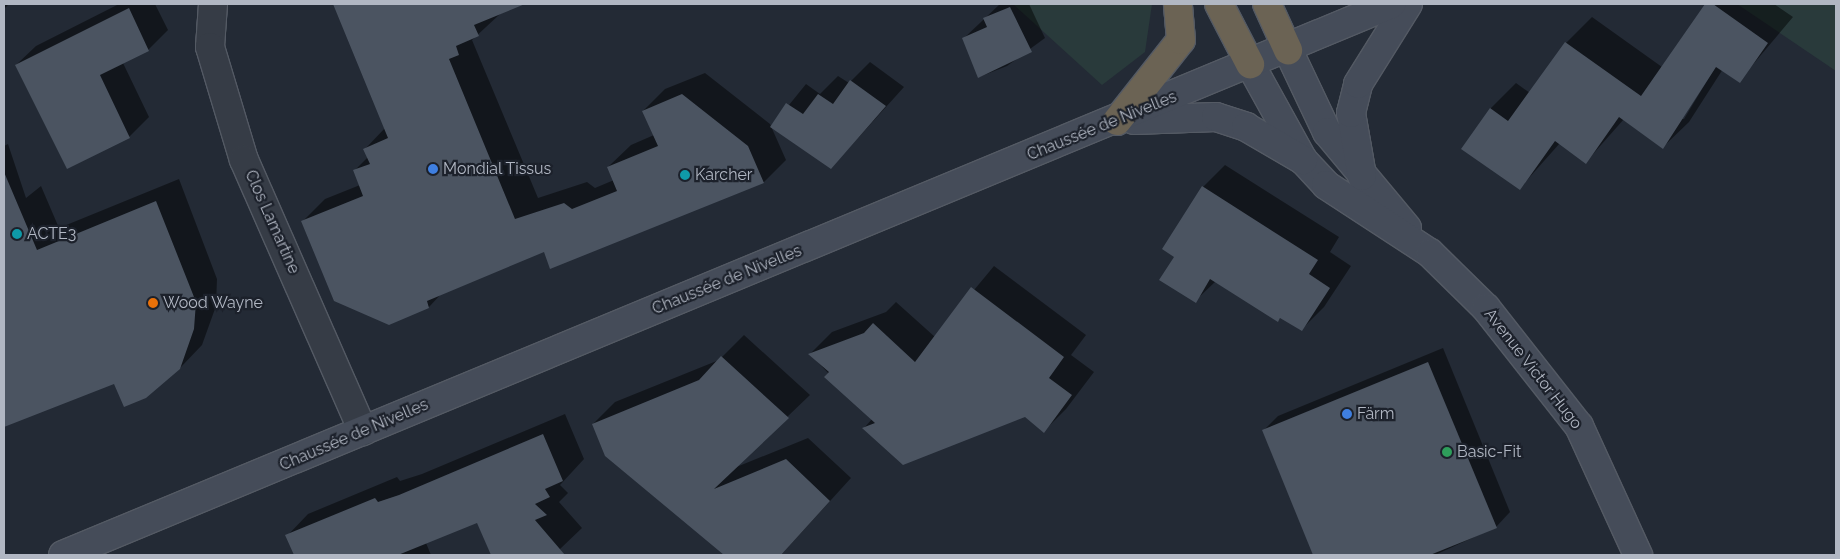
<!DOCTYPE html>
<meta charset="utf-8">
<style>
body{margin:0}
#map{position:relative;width:1840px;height:559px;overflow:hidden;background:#232a35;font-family:Raleway,sans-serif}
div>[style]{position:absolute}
.green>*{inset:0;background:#293a3b}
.shadow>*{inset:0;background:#0007}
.building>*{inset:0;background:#4b5461}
.roads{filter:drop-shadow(1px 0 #545a64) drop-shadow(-1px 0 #545a64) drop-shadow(0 1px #545a64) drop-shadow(0 -1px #545a64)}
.minor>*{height:28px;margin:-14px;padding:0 14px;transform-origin:14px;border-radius:14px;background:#363c46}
.secondary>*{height:28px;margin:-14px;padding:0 14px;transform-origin:14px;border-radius:14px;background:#454c59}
.motorway>*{height:28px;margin:-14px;padding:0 14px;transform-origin:14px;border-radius:14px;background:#6b6354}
.dots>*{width:14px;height:14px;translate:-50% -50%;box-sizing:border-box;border:2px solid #1c212b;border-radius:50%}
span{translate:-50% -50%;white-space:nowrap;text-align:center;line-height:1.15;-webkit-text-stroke:4.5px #1c212b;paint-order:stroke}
.street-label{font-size:16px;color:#b1b7c3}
.poi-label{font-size:16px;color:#b1b7c3}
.left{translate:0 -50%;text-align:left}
.frame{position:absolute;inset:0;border:5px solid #b1b7c3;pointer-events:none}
</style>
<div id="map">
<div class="green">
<div style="clip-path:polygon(1013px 4px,1152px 4px,1145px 52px,1102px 85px)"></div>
<div style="clip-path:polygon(1737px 4px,1836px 4px,1836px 71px)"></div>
</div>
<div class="shadow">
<div style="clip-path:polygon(4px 4px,9px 4px,4px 9px)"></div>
<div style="clip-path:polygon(119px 4px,155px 4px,168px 30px,148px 50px,123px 63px,149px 117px,129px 137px,16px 65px,36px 46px)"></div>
<div style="clip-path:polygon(340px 4px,520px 4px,500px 14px,472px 40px,538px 198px,587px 182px,595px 188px,614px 180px,608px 167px,631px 145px,654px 135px,643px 111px,665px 89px,705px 73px,770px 124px,786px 160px,764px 182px,544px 250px,442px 293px,429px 307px,303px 221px,325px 199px,360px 185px,354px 171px,368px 157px,365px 149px,385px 128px,336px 7px)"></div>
<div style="clip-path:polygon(1000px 4px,1029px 4px,1045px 38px,1007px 66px,979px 77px,963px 39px)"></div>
<div style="clip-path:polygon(evenodd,1707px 4px,1774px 4px,1793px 17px,1739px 81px,1723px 69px,1689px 122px,1663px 147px,1624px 119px,1586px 162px,1560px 143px,1520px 188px,1490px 109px,1516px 83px,1530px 93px,1566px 43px,1592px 17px,1662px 67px,1707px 4px,1719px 61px,1684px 119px,1681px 119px,1719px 61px)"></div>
<div style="clip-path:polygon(870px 62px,904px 87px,831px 168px,772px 126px,806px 84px,820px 94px,838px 76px,849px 83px)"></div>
<div style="clip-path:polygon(8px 144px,26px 198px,41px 186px,59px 228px,179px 179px,217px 279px,216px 306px,202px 345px,180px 368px,115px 382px,4px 426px,4px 146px)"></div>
<div style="clip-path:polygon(1225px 165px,1339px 237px,1330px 252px,1351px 266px,1324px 307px,1301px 330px,1281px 317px,1278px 321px,1216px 281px,1195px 301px,1176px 256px,1203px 187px)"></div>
<div style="clip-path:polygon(994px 266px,1086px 335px,1071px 355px,1094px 372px,1066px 409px,1044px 431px,1025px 416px,864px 428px,872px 419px,810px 354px,832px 332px,886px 312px,896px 302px,935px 337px)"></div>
<div style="clip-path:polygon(744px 335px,810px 395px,734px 468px,808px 438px,851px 478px,781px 555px,727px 555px,606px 455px,593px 424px,615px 402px,719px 360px)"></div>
<div style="clip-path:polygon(1443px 348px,1510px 512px,1496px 527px,1435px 555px,1314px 555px,1264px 430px,1278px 416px)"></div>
<div style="clip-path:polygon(565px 414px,584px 459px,560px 485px,568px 493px,559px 502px,582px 528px,560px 549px,546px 555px,492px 555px,478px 521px,426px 543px,431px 555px,295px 555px,287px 536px,308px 514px,397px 477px,400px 481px,422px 474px)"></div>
</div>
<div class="building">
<div style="clip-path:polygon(333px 4px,525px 4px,474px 25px,479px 36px,456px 46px,459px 55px,449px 59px,515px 219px,564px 203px,572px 209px,617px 191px,607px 167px,658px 146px,642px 111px,682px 94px,748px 146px,764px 183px,550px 269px,544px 252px,427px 301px,429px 308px,389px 325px,334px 301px,301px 221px,363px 196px,353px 170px,370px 164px,363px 149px,388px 138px)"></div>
<div style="clip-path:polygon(1705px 4px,1713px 4px,1768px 43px,1740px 83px,1716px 67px,1663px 149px,1619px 117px,1586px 164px,1555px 141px,1520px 190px,1461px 149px,1490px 108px,1508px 121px,1565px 42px,1641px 96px)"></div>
<div style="clip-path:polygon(1010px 7px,1032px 52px,978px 78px,962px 38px,987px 27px,983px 18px)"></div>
<div style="clip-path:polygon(129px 8px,149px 51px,100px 75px,130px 138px,67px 169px,15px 65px)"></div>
<div style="clip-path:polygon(850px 80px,886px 106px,831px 169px,770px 127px,786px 103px,803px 114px,818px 94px,833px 104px)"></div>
<div style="clip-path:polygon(4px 172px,37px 250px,156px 201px,196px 302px,194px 329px,180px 369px,146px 398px,124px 407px,114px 384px,4px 427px)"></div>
<div style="clip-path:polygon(1202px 186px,1318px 260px,1309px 274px,1330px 288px,1302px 331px,1280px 318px,1278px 322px,1210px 279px,1196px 303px,1159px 280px,1174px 257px,1162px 249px)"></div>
<div style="clip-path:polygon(971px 287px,1064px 357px,1049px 378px,1072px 395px,1044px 433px,1025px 417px,903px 465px,862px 428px,875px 423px,824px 377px,829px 372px,808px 354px,864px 333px,873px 323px,915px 362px)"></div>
<div style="clip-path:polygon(721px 356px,789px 418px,714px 489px,786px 459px,830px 501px,781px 555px,724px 555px,605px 456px,592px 424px,699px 380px)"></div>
<div style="clip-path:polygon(1428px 362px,1497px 528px,1430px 555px,1313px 555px,1262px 430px)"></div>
<div style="clip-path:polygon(543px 434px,563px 481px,545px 489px,550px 497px,535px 504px,547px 515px,535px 520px,565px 555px,491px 555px,477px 523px,398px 555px,294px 555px,285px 535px,375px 498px,378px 502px,399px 495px)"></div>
</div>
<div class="roads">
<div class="minor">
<div style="left:213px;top:4px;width:43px;rotate:94deg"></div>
<div style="left:210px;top:47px;width:118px;rotate:73.3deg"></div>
<div style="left:244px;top:160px;width:296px;rotate:66.3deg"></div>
</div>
<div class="secondary">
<div style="left:1288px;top:50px;width:91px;rotate:64.6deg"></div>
<div style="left:1327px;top:132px;width:125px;rotate:50.2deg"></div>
<div style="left:1250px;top:64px;width:110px;rotate:61.1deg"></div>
<div style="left:1303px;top:160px;width:34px;rotate:47deg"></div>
<div style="left:1326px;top:185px;width:124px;rotate:33.2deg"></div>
<div style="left:1430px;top:253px;width:78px;rotate:44.5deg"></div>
<div style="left:1486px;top:308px;width:150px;rotate:51.8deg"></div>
<div style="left:1579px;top:426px;width:142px;rotate:65.4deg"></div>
<div style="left:1134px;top:120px;width:82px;rotate:-2.1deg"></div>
<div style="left:1216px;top:117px;width:32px;rotate:18deg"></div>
<div style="left:1246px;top:127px;width:66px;rotate:30.1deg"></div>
<div style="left:1362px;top:176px;width:64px;rotate:-99.9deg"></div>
<div style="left:1351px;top:113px;width:30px;rotate:-76deg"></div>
<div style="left:1358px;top:84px;width:94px;rotate:-58deg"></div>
<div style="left:63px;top:555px;width:1438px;rotate:-22.53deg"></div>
</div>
<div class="motorway">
<div style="left:1219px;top:4px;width:68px;rotate:62.7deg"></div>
<div style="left:1267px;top:4px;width:51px;rotate:65.5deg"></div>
<div style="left:1117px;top:121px;width:103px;rotate:-51.7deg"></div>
<div style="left:1181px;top:40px;width:36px;rotate:-95deg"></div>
</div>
</div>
<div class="dots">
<div style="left:433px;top:169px;background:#3f7fe0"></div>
<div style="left:685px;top:175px;background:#0f9aa8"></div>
<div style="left:17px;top:234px;background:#0f9aa8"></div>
<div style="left:153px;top:303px;background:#e8710a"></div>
<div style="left:1347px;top:414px;background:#3f7fe0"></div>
<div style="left:1447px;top:452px;background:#2e9e5b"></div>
</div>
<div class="street-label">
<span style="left:1102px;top:126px;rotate:-22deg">Chaussée de Nivelles</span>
<span style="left:272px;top:222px;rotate:66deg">Clos Lamartine</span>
<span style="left:727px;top:280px;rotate:-22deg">Chaussée de Nivelles</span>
<span style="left:1533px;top:369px;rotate:52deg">Avenue Victor Hugo</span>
<span style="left:354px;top:435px;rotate:-23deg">Chaussée de Nivelles</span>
</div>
<div class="poi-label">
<span class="left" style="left:443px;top:169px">Mondial Tissus</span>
<span class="left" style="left:695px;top:175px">Karcher</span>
<span class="left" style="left:27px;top:234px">ACTE3</span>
<span class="left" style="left:163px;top:303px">Wood Wayne</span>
<span class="left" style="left:1357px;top:414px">Färm</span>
<span class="left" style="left:1457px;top:452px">Basic-Fit</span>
</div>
<div class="frame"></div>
</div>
